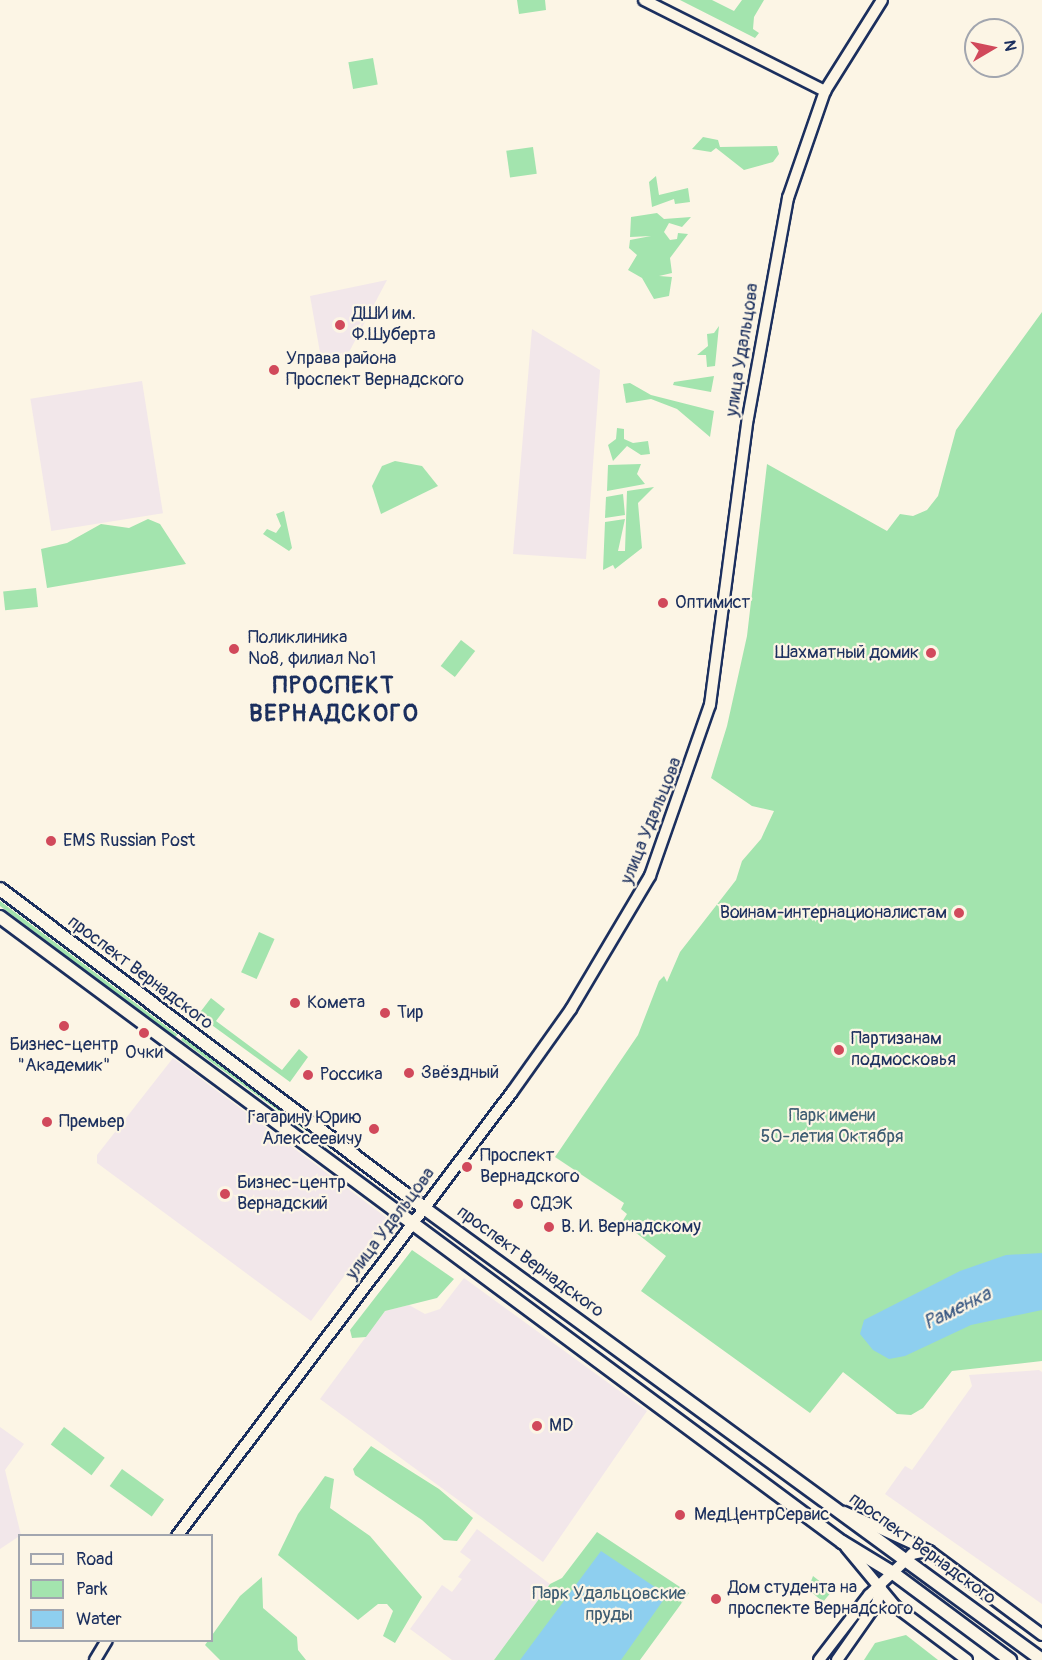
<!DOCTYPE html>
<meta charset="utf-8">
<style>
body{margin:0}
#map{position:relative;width:1042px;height:1660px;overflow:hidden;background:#fcf5e5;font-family:Pangolin,sans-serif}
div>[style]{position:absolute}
.built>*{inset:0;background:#f2e7ea;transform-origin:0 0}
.green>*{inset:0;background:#a3e4ae;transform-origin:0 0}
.water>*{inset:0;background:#8ecfef}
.roads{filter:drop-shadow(2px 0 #1b2f5e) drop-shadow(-2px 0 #1b2f5e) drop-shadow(0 2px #1b2f5e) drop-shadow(0 -2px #1b2f5e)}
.secondary>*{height:10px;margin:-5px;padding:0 5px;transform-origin:5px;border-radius:5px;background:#fcf5e5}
.primary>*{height:12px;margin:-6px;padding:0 6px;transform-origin:6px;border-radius:6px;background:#fcf5e5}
.dots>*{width:16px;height:16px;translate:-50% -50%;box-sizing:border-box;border:3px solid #fcf5e5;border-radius:50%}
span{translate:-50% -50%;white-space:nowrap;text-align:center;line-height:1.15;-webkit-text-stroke:4.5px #fcf5e5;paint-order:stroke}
.poi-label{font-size:18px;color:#1b2f5e}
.left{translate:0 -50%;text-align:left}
.right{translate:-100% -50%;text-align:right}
.street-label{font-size:18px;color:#1b2f5e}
.park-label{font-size:18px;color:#3d5c72}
.water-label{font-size:20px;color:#385782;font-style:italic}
.district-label{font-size:24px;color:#1b2f5e;font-weight:700;letter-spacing:1.5px}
.legend{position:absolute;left:18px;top:1534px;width:195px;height:108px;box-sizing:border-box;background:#fcf5e5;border:2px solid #a2a6af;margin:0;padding:8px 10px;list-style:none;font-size:18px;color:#1b2f5e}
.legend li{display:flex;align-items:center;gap:12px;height:30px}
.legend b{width:30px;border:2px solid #a2a6af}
.north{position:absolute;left:964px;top:18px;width:60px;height:60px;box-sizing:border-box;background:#fcf5e5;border:2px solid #a2a6af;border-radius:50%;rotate:81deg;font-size:16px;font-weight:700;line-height:24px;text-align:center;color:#1b2f5e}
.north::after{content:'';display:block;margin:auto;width:21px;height:27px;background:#d1495b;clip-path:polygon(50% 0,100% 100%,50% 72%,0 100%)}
</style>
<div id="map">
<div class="built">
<div style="clip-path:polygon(387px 280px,348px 354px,321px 358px,310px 296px)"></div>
<div style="clip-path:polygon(532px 329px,600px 370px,586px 559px,513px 554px)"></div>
<div style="left:142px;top:381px;width:134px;height:113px;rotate:81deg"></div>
<div style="clip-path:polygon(173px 1058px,387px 1218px,311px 1321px,97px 1163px,97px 1155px)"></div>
<div style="clip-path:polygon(464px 1278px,647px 1411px,543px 1562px,320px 1399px,385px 1311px,409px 1305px,425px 1314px,440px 1309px)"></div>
<div style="clip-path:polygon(1039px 1370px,1042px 1372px,1042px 1604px,885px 1494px,905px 1466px,912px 1470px,972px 1386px,969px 1375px)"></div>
<div style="clip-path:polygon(0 1427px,24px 1444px,5px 1470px,21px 1535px,0 1549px)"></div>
<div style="clip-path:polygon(477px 1529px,550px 1584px,494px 1660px,452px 1660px,410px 1629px,442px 1585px,452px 1592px,462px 1579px,458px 1577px,471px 1560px,460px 1552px)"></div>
</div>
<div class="green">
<div style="clip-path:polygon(517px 0,545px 0,546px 10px,519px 14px)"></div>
<div style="clip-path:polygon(680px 0,712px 0,734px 11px,742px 0,764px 0,754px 17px,753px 29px,759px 33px,755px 38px)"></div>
<div style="left:373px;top:58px;width:27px;height:25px;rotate:80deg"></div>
<div style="clip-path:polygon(703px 137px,718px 140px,720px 147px,777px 146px,779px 154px,773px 162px,744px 170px,716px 148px,711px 152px,692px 149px)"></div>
<div style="left:533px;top:147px;width:27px;height:27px;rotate:82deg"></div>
<div style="clip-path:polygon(656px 176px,659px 195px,688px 188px,690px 202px,675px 204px,674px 199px,652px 207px,649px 182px)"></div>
<div style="clip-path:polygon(657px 213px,664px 219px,691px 217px,682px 227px,669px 223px,664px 232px,670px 240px,677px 239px,678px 233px,688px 234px,670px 258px,672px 273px,659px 276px,672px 277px,669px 296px,654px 299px,642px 278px,628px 270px,637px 255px,629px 248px,630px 240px,651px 236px,630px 237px,631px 217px)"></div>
<div style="clip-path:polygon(1042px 312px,1042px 1361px,952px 1371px,923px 1408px,911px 1415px,897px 1414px,843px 1372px,810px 1413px,641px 1291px,666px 1256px,622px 1222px,627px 1214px,621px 1209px,624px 1203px,555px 1157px,638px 1035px,659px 981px,664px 976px,667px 982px,680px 952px,736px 880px,742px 861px,761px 839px,774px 811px,752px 806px,711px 778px,727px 726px,747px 636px,767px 464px,887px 531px,900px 514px,913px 516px,927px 510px,938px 496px,956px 430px)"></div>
<div style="clip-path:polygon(719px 326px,715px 366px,707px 367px,706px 355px,697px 355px,708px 346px,707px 334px,714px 333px)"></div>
<div style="clip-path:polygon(714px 376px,711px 392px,673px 385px,674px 382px)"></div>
<div style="clip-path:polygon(630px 383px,651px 395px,714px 411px,710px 437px,677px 409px,651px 399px,626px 403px,623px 384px)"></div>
<div style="clip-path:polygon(617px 428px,624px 429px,624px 439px,633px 443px,648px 441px,650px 454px,641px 455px,627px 446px,613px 461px,608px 445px,616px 439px)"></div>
<div style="clip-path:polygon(395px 461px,422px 466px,438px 486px,381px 514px,372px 486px,382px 466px)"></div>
<div style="clip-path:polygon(641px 464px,637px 474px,645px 484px,607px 491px,608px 465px)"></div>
<div style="clip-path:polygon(654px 487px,638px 503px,642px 548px,615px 569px,613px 565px,603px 570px,605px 522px,625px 519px,618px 551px,625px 551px,627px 491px)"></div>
<div style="clip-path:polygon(623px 494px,625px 515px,605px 518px,606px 497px)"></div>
<div style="clip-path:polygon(284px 511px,292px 548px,289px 551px,263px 534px,267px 529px,276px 533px,281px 526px,276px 514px)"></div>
<div style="clip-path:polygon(148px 519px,160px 524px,186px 564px,47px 588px,41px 549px,67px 543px,101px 524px,129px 528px)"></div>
<div style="left:36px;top:588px;width:19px;height:33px;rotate:84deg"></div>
<div style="left:461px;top:640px;width:18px;height:33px;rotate:38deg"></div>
<div style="left:0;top:901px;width:222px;height:4px;rotate:37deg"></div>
<div style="left:259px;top:932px;width:17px;height:44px;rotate:24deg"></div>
<div style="clip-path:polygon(211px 998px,225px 1009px,216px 1021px,282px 1070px,299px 1049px,308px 1057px,290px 1082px,198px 1015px)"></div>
<div style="clip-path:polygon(183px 1037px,345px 1157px,345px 1159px,181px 1040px)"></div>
<div style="clip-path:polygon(412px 1250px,454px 1279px,437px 1298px,385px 1311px,366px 1337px,352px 1338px,350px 1330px)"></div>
<div style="left:64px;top:1427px;width:51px;height:22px;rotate:37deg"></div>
<div style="clip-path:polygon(371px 1446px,439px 1489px,473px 1518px,457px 1541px,444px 1540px,422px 1520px,355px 1475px,353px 1469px)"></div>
<div style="left:122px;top:1469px;width:52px;height:21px;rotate:36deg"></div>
<div style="clip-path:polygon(325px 1476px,334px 1479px,330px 1508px,370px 1536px,422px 1597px,395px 1643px,383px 1636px,393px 1611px,387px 1604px,378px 1604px,358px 1620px,278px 1555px,298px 1514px)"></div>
<div style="clip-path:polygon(597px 1532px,689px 1593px,640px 1660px,494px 1660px,550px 1584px,562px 1578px)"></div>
<div style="clip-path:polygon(813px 1576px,832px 1591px,823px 1602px,808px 1589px)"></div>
<div style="clip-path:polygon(262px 1577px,263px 1608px,297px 1637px,298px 1650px,306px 1660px,220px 1660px,205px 1645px,240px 1596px)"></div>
<div style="clip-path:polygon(906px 1635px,938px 1660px,864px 1660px,875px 1643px)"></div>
</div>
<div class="water">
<div style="clip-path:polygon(1042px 1253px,1042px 1310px,971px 1325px,905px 1356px,889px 1359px,873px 1350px,860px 1334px,864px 1320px,960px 1271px,1006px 1255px)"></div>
<div style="clip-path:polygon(601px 1551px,667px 1595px,621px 1660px,520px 1660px)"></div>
</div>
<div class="roads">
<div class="secondary">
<div style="left:644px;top:0;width:203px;rotate:26.7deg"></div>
<div style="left:844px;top:1512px;width:94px;rotate:24.6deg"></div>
<div style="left:929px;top:1551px;width:141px;rotate:36.6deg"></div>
<div style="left:177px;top:1536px;width:556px;rotate:-52.97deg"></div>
<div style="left:512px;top:1092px;width:102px;rotate:-54.6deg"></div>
<div style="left:571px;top:1009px;width:155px;rotate:-59.3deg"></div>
<div style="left:650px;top:876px;width:181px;rotate:-70.7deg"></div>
<div style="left:710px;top:705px;width:290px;rotate:-82.5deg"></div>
<div style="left:748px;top:418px;width:224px;rotate:-79.7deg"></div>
<div style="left:788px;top:198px;width:113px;rotate:-70.9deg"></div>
<div style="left:825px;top:91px;width:107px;rotate:-57.9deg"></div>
<div style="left:846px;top:1547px;width:77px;rotate:50.3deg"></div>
<div style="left:895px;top:1606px;width:90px;rotate:36.9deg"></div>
<div style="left:95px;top:1660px;width:23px;rotate:-59deg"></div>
<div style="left:819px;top:1660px;width:82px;rotate:-52.4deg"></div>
<div style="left:869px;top:1595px;width:59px;rotate:-43.6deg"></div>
<div style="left:912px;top:1554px;width:16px;rotate:-11deg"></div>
<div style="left:837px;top:1660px;width:70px;rotate:-54.9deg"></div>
<div style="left:877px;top:1603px;width:16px;rotate:-76deg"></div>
</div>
<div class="primary">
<div style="left:0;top:889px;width:531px;rotate:36.96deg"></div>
<div style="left:424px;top:1208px;width:766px;rotate:36.18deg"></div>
<div style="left:0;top:917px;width:1049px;rotate:36.59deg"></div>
<div style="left:842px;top:1542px;width:60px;rotate:31.3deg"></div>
<div style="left:893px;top:1573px;width:146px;rotate:36.6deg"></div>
</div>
</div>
<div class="dots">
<div style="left:340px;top:325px;background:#d1495b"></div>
<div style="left:274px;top:370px;background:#d1495b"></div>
<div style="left:663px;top:603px;background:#d1495b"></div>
<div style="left:234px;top:649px;background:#d1495b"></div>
<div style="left:931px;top:653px;background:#d1495b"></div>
<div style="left:51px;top:841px;background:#d1495b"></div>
<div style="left:959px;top:913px;background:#d1495b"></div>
<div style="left:295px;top:1003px;background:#d1495b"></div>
<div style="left:385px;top:1013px;background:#d1495b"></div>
<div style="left:64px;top:1026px;background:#d1495b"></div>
<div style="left:144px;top:1033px;background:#d1495b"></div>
<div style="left:839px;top:1050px;background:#d1495b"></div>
<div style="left:409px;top:1073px;background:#d1495b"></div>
<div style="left:308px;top:1075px;background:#d1495b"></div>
<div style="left:47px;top:1122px;background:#d1495b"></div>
<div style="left:374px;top:1129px;background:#d1495b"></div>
<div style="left:467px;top:1167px;background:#d1495b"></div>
<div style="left:225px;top:1194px;background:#d1495b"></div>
<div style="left:518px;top:1204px;background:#d1495b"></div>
<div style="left:549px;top:1227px;background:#d1495b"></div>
<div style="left:537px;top:1426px;background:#d1495b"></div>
<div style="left:680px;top:1515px;background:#d1495b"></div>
<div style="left:716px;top:1599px;background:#d1495b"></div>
</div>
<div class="poi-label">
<span class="left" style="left:352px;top:325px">ДШИ им.<br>Ф.Шуберта</span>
<span class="left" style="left:286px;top:370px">Управа района<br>Проспект Вернадского</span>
<span class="left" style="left:675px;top:603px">Оптимист</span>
<span class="left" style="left:248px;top:649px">Поликлиника<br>№8, филиал №1</span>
<span class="right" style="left:919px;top:653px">Шахматный домик</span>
<span class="left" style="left:63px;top:841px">EMS Russian Post</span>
<span class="right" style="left:947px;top:913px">Воинам-интернационалистам</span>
<span class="left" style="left:307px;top:1003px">Комета</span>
<span class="left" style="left:397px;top:1013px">Тир</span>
<span class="left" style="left:851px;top:1050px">Партизанам<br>подмосковья</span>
<span style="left:64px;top:1056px">Бизнес-центр<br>"Академик"</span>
<span style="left:144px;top:1053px">Очки</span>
<span class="left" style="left:421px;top:1073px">Звёздный</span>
<span class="left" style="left:320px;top:1075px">Россика</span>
<span class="right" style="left:362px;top:1129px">Гагарину Юрию<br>Алексеевичу</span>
<span class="left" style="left:59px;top:1122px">Премьер</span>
<span class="left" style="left:480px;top:1167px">Проспект<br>Вернадского</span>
<span class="left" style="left:237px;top:1194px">Бизнес-центр<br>Вернадский</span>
<span class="left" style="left:530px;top:1204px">СДЭК</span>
<span class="left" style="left:561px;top:1227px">В. И. Вернадскому</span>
<span class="left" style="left:549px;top:1426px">MD</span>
<span class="left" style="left:694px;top:1515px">МедЦентрСервис</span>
<span class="left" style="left:728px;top:1599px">Дом студента на<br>проспекте Вернадского</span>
</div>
<div class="street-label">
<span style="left:743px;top:350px;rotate:-81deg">улица Удальцова</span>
<span style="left:652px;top:821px;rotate:-68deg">улица Удальцова</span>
<span style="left:140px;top:973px;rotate:37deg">проспект Вернадского</span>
<span style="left:391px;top:1224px;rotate:-53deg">улица Удальцова</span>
<span style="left:530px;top:1262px;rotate:36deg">проспект Вернадского</span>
<span style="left:922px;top:1549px;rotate:36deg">проспект Вернадского</span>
</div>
<div class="park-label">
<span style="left:832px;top:1127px">Парк имени<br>50-летия Октября</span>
<span style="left:609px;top:1605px">Парк Удальцовские<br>пруды</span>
</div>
<div class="water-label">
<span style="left:957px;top:1308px;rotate:-26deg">Раменка</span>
</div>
<div class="district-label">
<span style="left:334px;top:700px">ПРОСПЕКТ<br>ВЕРНАДСКОГО</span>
</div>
<ul class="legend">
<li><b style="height:8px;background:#fcf5e5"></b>Road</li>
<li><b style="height:16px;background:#a3e4ae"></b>Park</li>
<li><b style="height:16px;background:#8ecfef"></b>Water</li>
</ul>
<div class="north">N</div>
</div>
